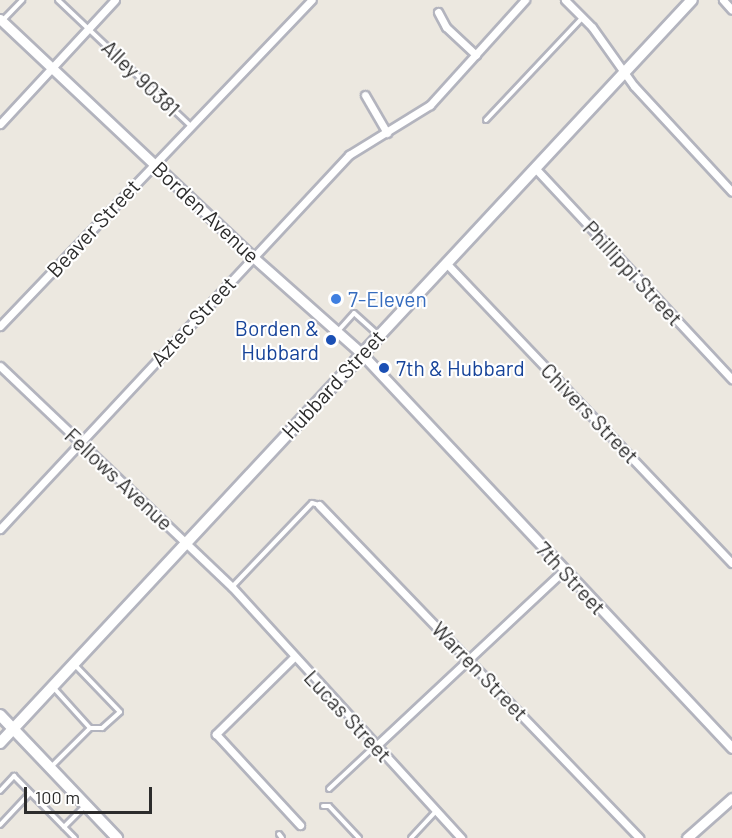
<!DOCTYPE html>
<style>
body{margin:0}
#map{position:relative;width:732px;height:838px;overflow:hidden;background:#ece8e0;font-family:Barlow,sans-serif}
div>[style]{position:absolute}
.roads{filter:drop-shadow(2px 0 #b3b4be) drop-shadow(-2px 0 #b3b4be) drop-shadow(0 2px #b3b4be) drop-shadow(0 -2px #b3b4be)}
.service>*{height:4px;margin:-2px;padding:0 2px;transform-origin:2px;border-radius:2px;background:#fff}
.minor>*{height:7px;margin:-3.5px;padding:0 3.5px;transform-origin:3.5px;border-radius:3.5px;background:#fff}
.tertiary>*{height:9px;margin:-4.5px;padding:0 4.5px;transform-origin:4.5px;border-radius:4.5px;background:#fff}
.secondary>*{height:10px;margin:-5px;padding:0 5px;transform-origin:5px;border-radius:5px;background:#fff}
.dots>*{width:16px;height:16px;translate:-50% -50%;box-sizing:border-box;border:3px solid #fff;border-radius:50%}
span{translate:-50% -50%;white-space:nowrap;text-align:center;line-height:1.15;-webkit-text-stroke:4.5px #fff;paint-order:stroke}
.street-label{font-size:21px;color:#2c2c2c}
.shop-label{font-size:21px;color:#366cbe}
.left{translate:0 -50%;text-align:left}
.transit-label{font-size:21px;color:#164399}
.right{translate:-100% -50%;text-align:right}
.scale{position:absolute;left:24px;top:787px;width:128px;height:27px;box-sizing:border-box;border:3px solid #2c2c2c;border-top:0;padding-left:8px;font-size:18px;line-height:21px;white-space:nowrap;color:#2c2c2c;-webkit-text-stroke:4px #fff;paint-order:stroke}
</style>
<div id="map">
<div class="roads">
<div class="service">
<div style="left:58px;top:0;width:185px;rotate:43.5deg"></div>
<div style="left:3px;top:20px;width:28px;rotate:-46deg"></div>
<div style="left:486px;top:120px;width:140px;rotate:-46.7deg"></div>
<div style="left:338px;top:331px;width:24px;rotate:-48deg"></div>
<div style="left:354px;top:313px;width:31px;rotate:42deg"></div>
<div style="left:232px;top:587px;width:116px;rotate:-46.4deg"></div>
<div style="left:312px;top:503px;width:7px;rotate:16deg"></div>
<div style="left:75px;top:665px;width:65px;rotate:46.2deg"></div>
<div style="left:120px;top:712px;width:24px;rotate:138deg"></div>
<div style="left:102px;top:728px;width:12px;rotate:180deg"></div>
<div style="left:52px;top:766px;width:54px;rotate:-45deg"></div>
<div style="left:90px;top:728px;width:55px;rotate:-132.1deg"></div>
<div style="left:329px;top:789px;width:63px;rotate:-43.1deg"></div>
<div style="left:0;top:791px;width:21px;rotate:-47deg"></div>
<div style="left:14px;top:776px;width:87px;rotate:45.5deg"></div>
<div style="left:323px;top:806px;width:6px"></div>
<div style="left:329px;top:806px;width:44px;rotate:46.8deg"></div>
<div style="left:0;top:825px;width:44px;rotate:-46.8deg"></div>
<div style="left:64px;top:827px;width:30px;rotate:-45deg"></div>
<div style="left:279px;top:834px;width:5px;rotate:53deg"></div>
<div style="left:411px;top:838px;width:37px;rotate:-47deg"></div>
</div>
<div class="minor">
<div style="left:565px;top:0;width:38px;rotate:45deg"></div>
<div style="left:592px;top:27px;width:72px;rotate:54.6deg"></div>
<div style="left:634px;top:86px;width:144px;rotate:47.2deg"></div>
<div style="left:723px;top:0;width:13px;rotate:48deg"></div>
<div style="left:438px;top:12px;width:17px;rotate:62deg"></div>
<div style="left:446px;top:27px;width:41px;rotate:43deg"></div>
<div style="left:365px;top:95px;width:44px;rotate:59.9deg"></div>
<div style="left:0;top:124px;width:169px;rotate:-47.2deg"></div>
<div style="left:535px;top:168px;width:289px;rotate:47deg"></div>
<div style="left:447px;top:264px;width:413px;rotate:46.4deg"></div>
<div style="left:0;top:326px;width:451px;rotate:-46.3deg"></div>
<div style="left:0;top:366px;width:320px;rotate:43.6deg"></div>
<div style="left:232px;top:587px;width:340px;rotate:47.6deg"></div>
<div style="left:319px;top:505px;width:462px;rotate:46.1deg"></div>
<div style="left:0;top:529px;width:512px;rotate:-46.98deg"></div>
<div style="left:349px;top:155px;width:95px;rotate:-31.7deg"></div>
<div style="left:430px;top:105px;width:142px;rotate:-47.9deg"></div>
<div style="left:294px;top:657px;width:110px;rotate:135.4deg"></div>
<div style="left:216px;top:734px;width:124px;rotate:47.3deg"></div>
<div style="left:376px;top:746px;width:258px;rotate:-43.1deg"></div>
</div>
<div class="tertiary">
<div style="left:0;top:19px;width:347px;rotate:43.3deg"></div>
<div style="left:253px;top:257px;width:144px;rotate:41.6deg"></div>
<div style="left:361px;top:353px;width:542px;rotate:46.79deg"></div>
<div style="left:687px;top:838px;width:60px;rotate:-41.6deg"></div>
</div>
<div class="secondary">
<div style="left:0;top:715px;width:170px;rotate:46.4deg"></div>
<div style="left:0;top:743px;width:1015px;rotate:-47.04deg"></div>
</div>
</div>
<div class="dots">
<div style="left:336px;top:299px;background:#3f7fe0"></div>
<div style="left:331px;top:340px;background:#1a4fb4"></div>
<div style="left:384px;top:368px;background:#1a4fb4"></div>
</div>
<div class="street-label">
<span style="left:141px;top:78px;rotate:44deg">Alley 90381</span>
<span style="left:206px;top:212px;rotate:43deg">Borden Avenue</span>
<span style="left:93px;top:228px;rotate:-47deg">Beaver Street</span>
<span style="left:633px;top:273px;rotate:47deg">Phillippi Street</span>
<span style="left:193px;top:321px;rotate:-47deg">Aztec Street</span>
<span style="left:333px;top:384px;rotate:-47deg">Hubbard Street</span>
<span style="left:590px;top:413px;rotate:46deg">Chivers Street</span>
<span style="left:119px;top:479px;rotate:43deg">Fellows Avenue</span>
<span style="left:571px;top:578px;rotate:47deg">7th Street</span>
<span style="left:480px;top:671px;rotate:46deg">Warren Street</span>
<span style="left:348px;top:716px;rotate:47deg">Lucas Street</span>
</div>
<div class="shop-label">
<span class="left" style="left:348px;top:299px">7-Eleven</span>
</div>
<div class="transit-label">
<span class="right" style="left:319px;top:340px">Borden &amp;<br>Hubbard</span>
<span class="left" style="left:396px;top:368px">7th &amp; Hubbard</span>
</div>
<div class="scale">100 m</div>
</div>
